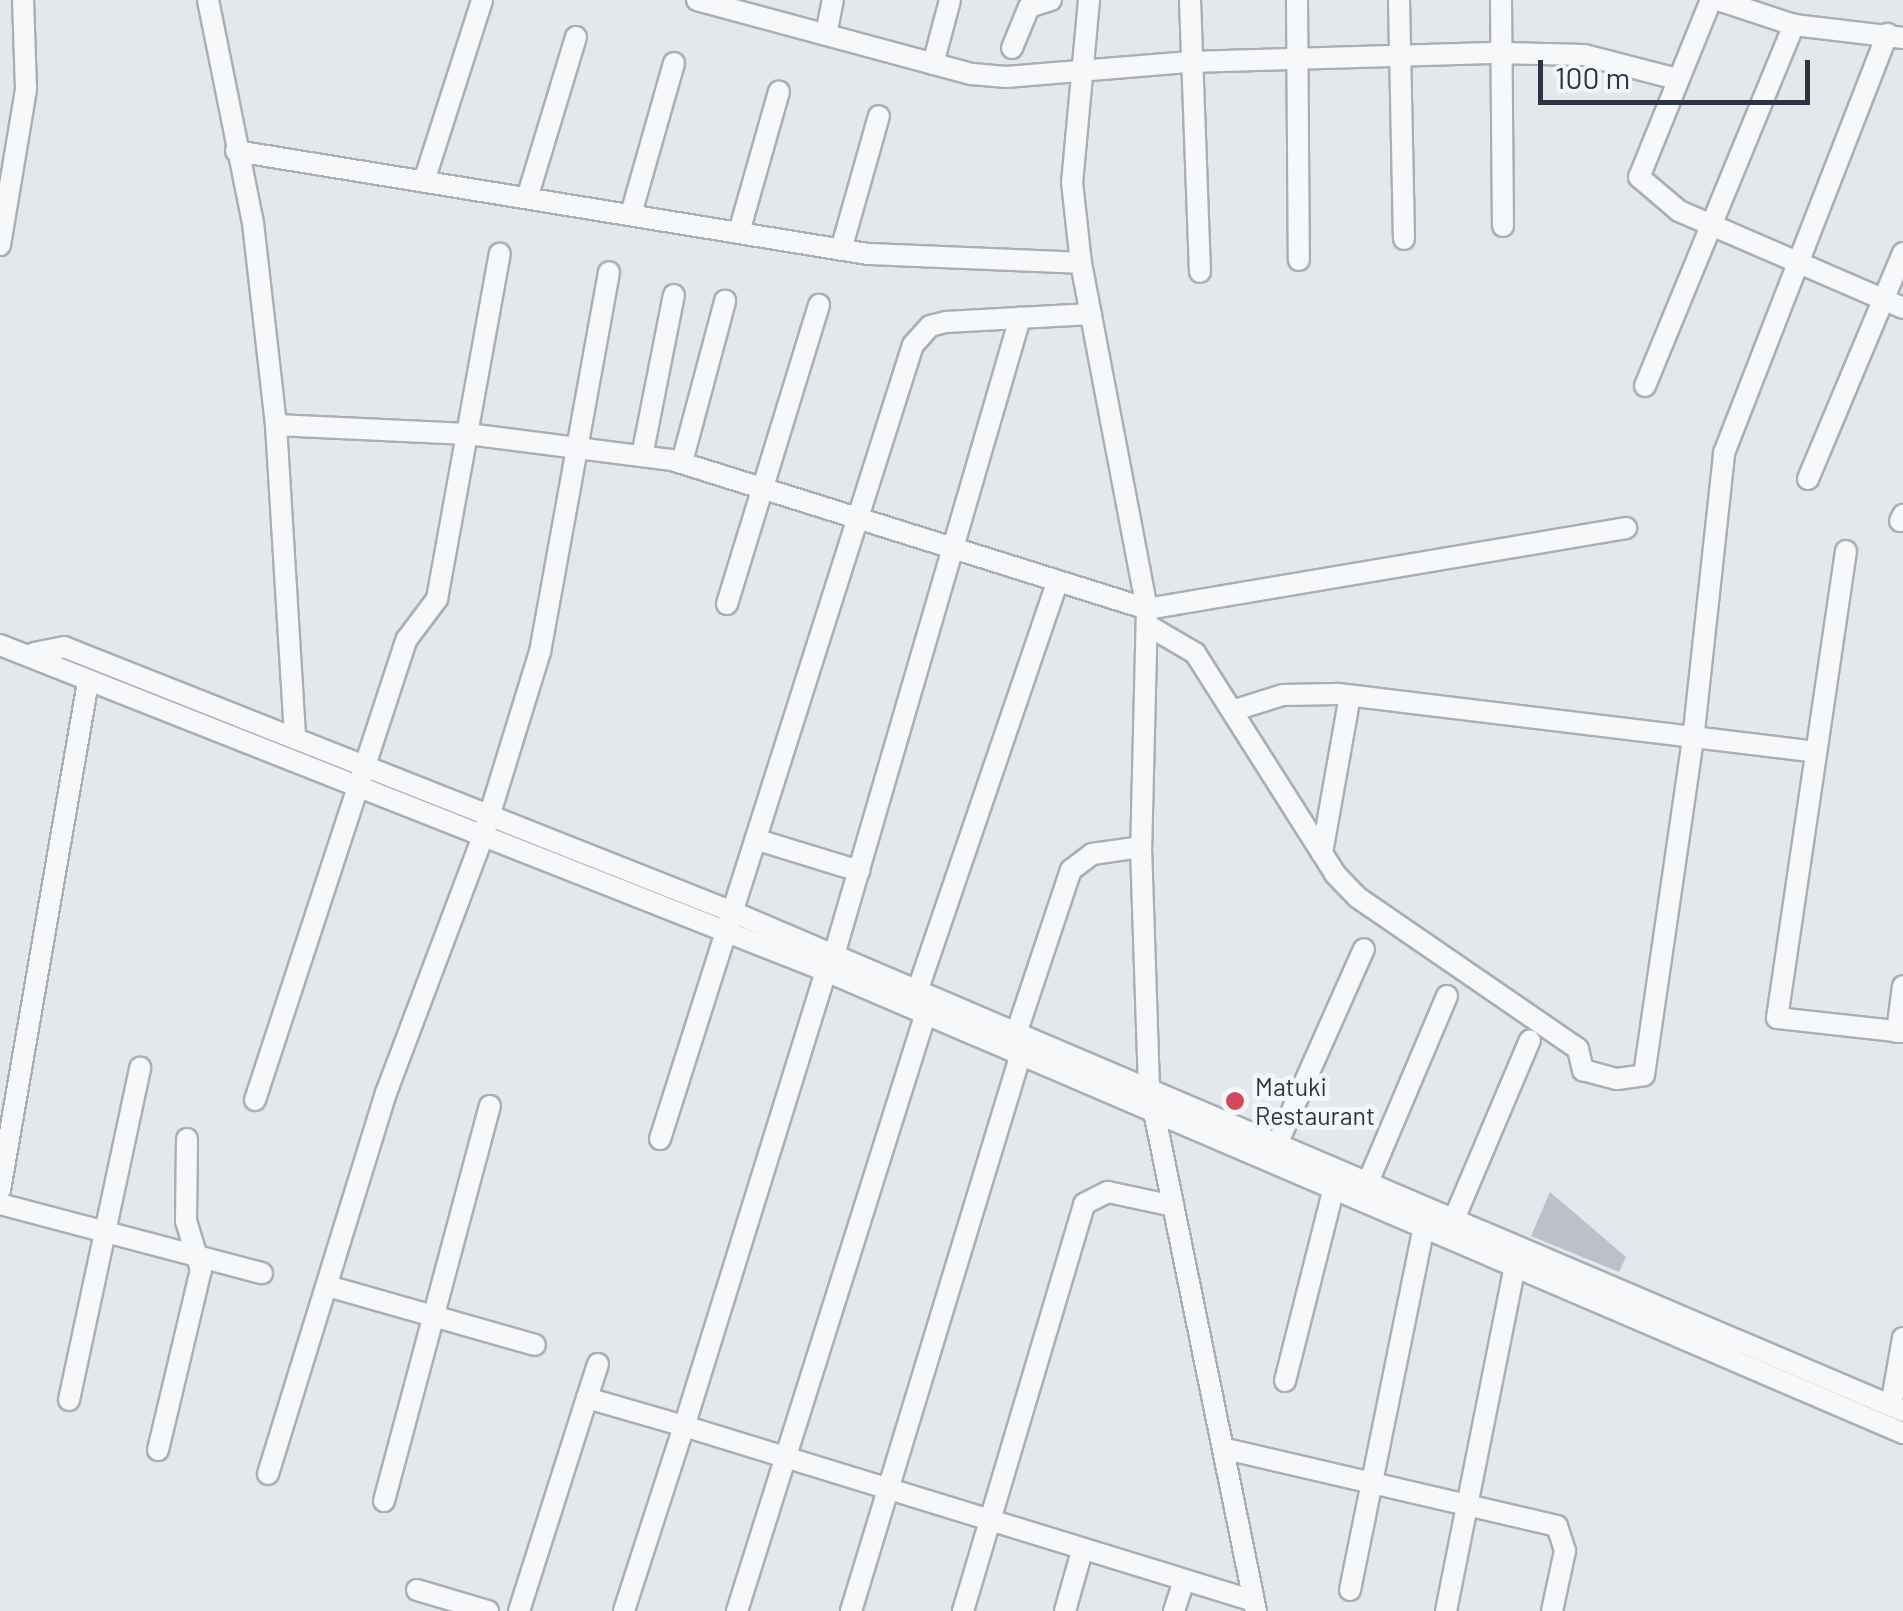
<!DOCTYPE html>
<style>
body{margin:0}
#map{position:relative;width:1903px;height:1611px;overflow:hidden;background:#e4e7ec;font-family:Barlow,sans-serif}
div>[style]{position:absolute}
.building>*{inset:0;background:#bbc0ca}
.roads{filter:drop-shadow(2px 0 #a9aeb7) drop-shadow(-2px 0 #a9aeb7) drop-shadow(0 2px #a9aeb7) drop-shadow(0 -2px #a9aeb7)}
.minor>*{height:20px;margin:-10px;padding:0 10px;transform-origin:10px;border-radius:10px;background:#f7f8fa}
.dots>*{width:28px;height:28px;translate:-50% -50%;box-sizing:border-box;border:5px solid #f4f6f9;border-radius:50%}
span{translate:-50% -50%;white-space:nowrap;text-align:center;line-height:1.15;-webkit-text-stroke:10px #f4f6f9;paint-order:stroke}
.poi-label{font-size:25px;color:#2b3445}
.left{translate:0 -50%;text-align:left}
.scale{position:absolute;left:1538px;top:60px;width:272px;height:45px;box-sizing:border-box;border:5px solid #2b3445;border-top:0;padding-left:12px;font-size:30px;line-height:35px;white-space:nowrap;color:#2b3445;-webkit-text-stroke:8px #f4f6f9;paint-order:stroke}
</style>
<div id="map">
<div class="building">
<div style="clip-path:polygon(1550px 1192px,1626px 1257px,1619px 1272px,1531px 1236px)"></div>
</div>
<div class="roads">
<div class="minor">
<div style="left:208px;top:0;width:227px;rotate:78.6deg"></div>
<div style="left:253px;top:223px;width:203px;rotate:83.5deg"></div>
<div style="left:276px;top:425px;width:314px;rotate:86.5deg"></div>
<div style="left:697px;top:0;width:285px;rotate:15.1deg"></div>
<div style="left:972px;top:74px;width:34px;rotate:5deg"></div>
<div style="left:1006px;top:77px;width:185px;rotate:-4.7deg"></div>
<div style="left:1190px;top:62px;width:310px;rotate:-1.7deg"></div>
<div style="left:1500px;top:53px;width:84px;rotate:1.4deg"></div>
<div style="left:1584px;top:55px;width:96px;rotate:14.5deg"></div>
<div style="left:1089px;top:0;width:183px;rotate:95.3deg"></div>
<div style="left:1072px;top:182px;width:81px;rotate:83.7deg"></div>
<div style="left:1081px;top:263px;width:352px;rotate:79.2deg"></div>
<div style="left:1147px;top:609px;width:238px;rotate:91.4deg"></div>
<div style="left:1141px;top:847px;width:240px;rotate:88.1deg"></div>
<div style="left:1149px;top:1087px;width:535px;rotate:78.46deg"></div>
<div style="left:1190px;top:0;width:272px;rotate:87.9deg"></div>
<div style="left:1297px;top:0;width:260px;rotate:89.6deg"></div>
<div style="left:1399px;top:0;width:239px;rotate:88.8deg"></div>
<div style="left:1501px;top:0;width:226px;rotate:89.5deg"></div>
<div style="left:1711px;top:0;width:191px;rotate:112.1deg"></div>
<div style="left:1639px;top:177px;width:52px;rotate:40.4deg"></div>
<div style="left:1679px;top:211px;width:244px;rotate:23.4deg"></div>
<div style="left:1718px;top:0;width:80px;rotate:18.2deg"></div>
<div style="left:1794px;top:25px;width:110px;rotate:6.8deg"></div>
<div style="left:826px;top:35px;width:36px;rotate:-79deg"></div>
<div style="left:1012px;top:48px;width:44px;rotate:-67.5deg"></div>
<div style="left:1029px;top:7px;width:23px;rotate:-18deg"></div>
<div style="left:933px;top:64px;width:66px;rotate:-75.1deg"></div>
<div style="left:236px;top:151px;width:640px;rotate:9.26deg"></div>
<div style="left:868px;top:254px;width:213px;rotate:2.4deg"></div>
<div style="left:425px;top:178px;width:187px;rotate:-72.2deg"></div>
<div style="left:528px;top:195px;width:165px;rotate:-73.1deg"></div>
<div style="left:631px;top:214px;width:157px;rotate:-74.1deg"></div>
<div style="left:739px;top:232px;width:146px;rotate:-74.1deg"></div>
<div style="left:0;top:245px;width:158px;rotate:-80.5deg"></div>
<div style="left:26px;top:89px;width:89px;rotate:-91.9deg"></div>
<div style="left:841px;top:250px;width:139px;rotate:-74.2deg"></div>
<div style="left:1645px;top:386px;width:391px;rotate:-67.6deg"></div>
<div style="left:276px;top:425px;width:192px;rotate:2.7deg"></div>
<div style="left:468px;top:434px;width:206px;rotate:7.3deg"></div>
<div style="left:672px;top:460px;width:498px;rotate:17.4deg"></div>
<div style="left:1147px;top:609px;width:486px;rotate:-9.6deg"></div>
<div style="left:642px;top:456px;width:164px;rotate:-78.8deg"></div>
<div style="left:682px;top:462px;width:167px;rotate:-75deg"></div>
<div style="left:1808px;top:479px;width:245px;rotate:-67.2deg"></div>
<div style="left:1900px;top:521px;width:7px;rotate:-63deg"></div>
<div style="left:1846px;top:551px;width:472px;rotate:98.4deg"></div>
<div style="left:1777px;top:1018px;width:127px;rotate:6.3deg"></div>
<div style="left:727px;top:604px;width:313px;rotate:-72.9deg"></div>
<div style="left:1147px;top:625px;width:56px;rotate:30.3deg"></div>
<div style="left:1195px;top:653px;width:262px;rotate:57.6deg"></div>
<div style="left:1335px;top:874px;width:32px;rotate:46deg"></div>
<div style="left:1357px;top:897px;width:268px;rotate:34.5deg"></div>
<div style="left:1578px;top:1049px;width:22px;rotate:77deg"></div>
<div style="left:1583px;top:1070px;width:35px;rotate:15deg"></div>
<div style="left:1617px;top:1079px;width:27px;rotate:-8deg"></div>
<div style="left:1644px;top:1075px;width:339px;rotate:-81.7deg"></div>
<div style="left:1693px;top:740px;width:289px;rotate:-83.8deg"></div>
<div style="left:1724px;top:453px;width:450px;rotate:-68.7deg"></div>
<div style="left:0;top:645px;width:888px;rotate:21.54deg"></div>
<div style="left:826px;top:971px;width:1172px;rotate:23.22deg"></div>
<div style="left:34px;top:653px;width:31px;rotate:-11deg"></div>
<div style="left:64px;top:647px;width:722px;rotate:21.62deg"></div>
<div style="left:735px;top:913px;width:1270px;rotate:23.09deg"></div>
<div style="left:1235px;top:710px;width:50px;rotate:-17.4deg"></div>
<div style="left:1283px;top:695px;width:55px;rotate:-1deg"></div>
<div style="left:1338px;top:694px;width:480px;rotate:6.9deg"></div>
<div style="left:758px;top:840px;width:106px;rotate:17.1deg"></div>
<div style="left:1322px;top:853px;width:159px;rotate:-79.9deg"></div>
<div style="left:834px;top:955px;width:664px;rotate:-73.72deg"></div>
<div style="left:826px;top:971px;width:477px;rotate:107.3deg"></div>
<div style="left:684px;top:1426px;width:596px;rotate:17.07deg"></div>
<div style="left:917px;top:992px;width:433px;rotate:-71.1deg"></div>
<div style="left:1897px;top:1032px;width:46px;rotate:-82.6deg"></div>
<div style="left:1016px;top:1034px;width:173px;rotate:-71.5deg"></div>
<div style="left:1071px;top:870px;width:26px;rotate:-37deg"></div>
<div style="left:1092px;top:854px;width:49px;rotate:-8.1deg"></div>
<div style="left:255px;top:1100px;width:485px;rotate:-71.8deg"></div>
<div style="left:407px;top:639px;width:50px;rotate:-53.1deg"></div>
<div style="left:437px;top:599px;width:351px;rotate:-79.7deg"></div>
<div style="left:660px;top:1139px;width:833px;rotate:-72.33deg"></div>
<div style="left:913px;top:345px;width:25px;rotate:-48deg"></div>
<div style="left:930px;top:326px;width:16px;rotate:-14deg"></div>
<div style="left:946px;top:322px;width:145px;rotate:-3.2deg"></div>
<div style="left:1278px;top:1142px;width:211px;rotate:-66deg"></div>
<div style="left:1368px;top:1182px;width:202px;rotate:-67deg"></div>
<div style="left:0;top:1190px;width:516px;rotate:-80.17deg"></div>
<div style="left:0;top:1204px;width:271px;rotate:14.8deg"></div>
<div style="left:1454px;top:1219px;width:194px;rotate:-67deg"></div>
<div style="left:328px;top:1286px;width:215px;rotate:15.9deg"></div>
<div style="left:598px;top:1364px;width:36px;rotate:108deg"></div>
<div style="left:587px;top:1398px;width:101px;rotate:16.1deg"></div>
<div style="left:684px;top:1426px;width:194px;rotate:108deg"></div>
<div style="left:1285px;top:1381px;width:200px;rotate:-75.8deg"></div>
<div style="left:69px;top:1400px;width:340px;rotate:-77.9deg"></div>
<div style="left:1891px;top:1406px;width:69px;rotate:-80deg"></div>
<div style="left:1226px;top:1449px;width:340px;rotate:13.1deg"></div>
<div style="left:1557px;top:1526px;width:26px;rotate:72deg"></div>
<div style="left:1565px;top:1551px;width:61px;rotate:102.2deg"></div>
<div style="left:158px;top:1450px;width:185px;rotate:-76.6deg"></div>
<div style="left:201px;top:1270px;width:51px;rotate:-107deg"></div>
<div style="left:186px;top:1221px;width:82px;rotate:-89.3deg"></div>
<div style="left:268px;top:1474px;width:399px;rotate:-72.8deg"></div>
<div style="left:386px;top:1093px;width:275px;rotate:-69.3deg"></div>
<div style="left:483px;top:836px;width:193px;rotate:-72.8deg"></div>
<div style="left:540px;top:652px;width:386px;rotate:-79.7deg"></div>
<div style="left:384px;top:1501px;width:409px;rotate:-75deg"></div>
<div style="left:417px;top:1590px;width:74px;rotate:16.5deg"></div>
<div style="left:1350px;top:1590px;width:370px;rotate:-78.5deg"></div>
<div style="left:519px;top:1611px;width:224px;rotate:-72.3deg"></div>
<div style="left:737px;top:1611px;width:624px;rotate:-72.47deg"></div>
<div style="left:851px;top:1611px;width:579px;rotate:-73.04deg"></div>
<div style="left:963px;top:1611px;width:425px;rotate:-73.4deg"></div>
<div style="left:1084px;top:1204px;width:27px;rotate:-27deg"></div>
<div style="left:1108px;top:1192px;width:67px;rotate:12deg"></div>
<div style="left:1065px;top:1611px;width:62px;rotate:-74.2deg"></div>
<div style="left:1174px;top:1611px;width:32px;rotate:-72deg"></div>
<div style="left:1446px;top:1611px;width:351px;rotate:-78.7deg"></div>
</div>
</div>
<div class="dots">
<div style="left:1235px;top:1101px;background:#d1495b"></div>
</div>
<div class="poi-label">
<span class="left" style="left:1255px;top:1101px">Matuki<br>Restaurant</span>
</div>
<div class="scale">100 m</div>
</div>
